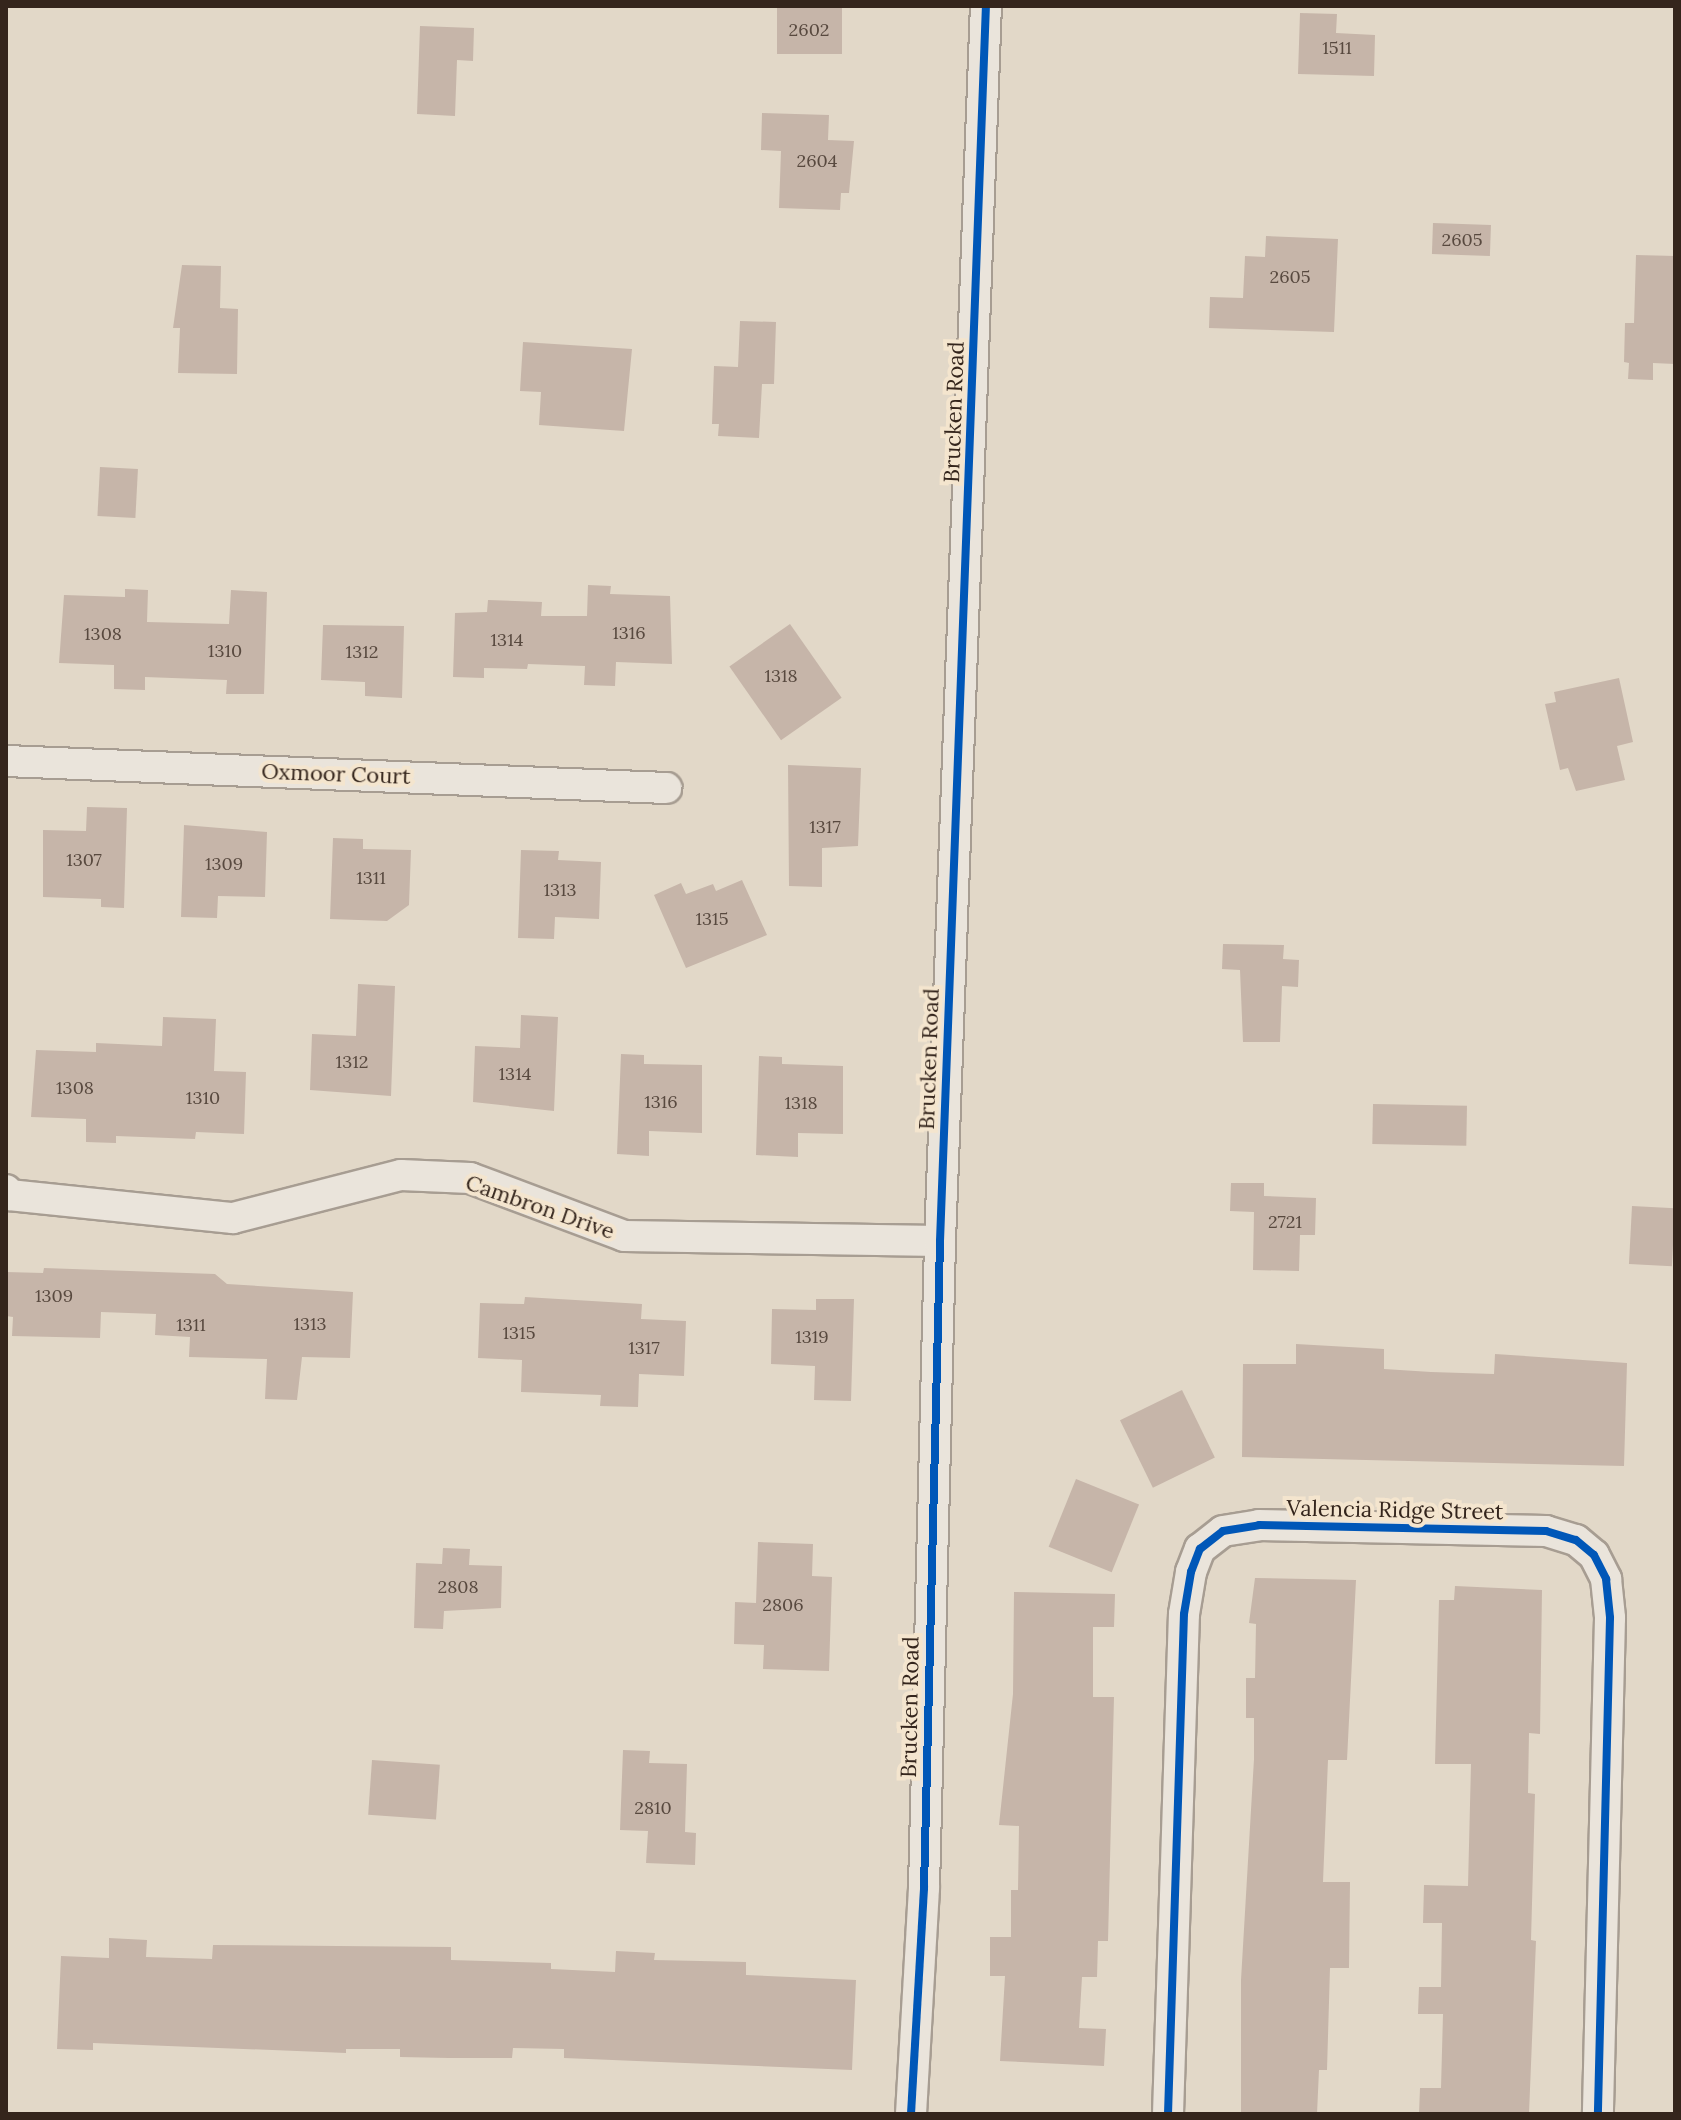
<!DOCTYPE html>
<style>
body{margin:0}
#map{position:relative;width:1681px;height:2120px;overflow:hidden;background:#e2d8c8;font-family:Lora,serif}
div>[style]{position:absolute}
.building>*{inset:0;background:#c6b5a9;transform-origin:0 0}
.roads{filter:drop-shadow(2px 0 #a79d92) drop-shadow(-2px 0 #a79d92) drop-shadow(0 2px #a79d92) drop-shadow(0 -2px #a79d92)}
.minor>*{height:30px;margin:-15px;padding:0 15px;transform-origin:15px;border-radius:15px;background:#eae4db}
.cycleway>*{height:8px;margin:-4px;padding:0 4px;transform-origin:4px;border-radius:4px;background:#0057b8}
span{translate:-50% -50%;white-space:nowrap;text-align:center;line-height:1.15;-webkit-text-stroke:8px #f4e5ce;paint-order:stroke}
.number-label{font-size:18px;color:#58493f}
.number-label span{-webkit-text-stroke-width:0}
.street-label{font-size:22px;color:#34251c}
.frame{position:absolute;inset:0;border:8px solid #34251c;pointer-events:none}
</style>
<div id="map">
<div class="building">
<div style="left:777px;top:6px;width:65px;height:48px"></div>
<div style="clip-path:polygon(1300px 13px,1337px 14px,1336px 33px,1375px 35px,1374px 76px,1298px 74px)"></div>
<div style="clip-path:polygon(420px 26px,474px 28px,473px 61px,457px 60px,455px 116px,417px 114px)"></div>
<div style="clip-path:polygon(762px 113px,829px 115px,828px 140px,854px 141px,849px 193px,841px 193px,840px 210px,779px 208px,781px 151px,761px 150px)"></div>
<div style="left:1433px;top:223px;width:58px;height:31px;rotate:2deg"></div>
<div style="clip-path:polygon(1266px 236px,1338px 239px,1334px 332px,1209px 328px,1210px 297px,1243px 298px,1245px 256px,1265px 257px)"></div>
<div style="clip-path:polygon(1636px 255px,1675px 256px,1675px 364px,1653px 363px,1653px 380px,1628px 379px,1629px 363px,1624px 362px,1625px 323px,1634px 323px)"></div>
<div style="clip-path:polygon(182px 265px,221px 266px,220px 308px,238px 309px,237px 374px,178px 373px,180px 328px,173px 328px)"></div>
<div style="clip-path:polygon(740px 321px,776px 322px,774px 384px,762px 384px,759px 438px,718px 436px,719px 424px,712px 424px,714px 366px,738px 367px)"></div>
<div style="clip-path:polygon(523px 342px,632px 349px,624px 431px,539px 425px,541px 392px,520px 391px)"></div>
<div style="left:100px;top:467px;width:38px;height:49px;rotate:3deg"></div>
<div style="clip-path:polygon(588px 585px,611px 586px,610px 594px,670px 596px,672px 664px,616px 662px,615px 686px,584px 685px,585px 666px,528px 664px,527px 669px,484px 668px,484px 678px,453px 677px,455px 613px,487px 612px,488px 600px,542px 602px,541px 616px,587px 616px)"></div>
<div style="clip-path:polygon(125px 589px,148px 590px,147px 622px,229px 624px,231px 590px,267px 592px,264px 694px,226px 694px,227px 680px,145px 677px,145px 690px,114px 689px,114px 665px,59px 663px,64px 595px,125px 597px)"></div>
<div style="left:790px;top:624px;width:90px;height:74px;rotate:55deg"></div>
<div style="clip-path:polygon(323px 625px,404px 626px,402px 698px,365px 696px,365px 682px,321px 680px)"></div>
<div style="clip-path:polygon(1619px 678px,1633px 742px,1617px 746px,1625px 780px,1576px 791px,1568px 768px,1560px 770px,1545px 704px,1556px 702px,1554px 692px)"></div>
<div style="clip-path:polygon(788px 765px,861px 768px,858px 846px,822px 848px,822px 887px,789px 886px)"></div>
<div style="clip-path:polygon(87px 807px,127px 808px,124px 908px,101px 907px,101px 899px,43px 897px,43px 830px,86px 831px)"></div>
<div style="clip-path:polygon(184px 825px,267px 832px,265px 897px,218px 896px,217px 918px,181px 917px)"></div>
<div style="clip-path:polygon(333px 838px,363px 839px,363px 849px,411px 850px,409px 905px,387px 921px,330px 919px)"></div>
<div style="clip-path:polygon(521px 850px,559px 851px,558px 860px,601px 862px,599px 919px,555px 917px,554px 939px,518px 938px)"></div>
<div style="clip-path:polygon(742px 880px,767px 935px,686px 968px,654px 895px,681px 883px,686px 894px,713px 884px,716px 891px)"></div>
<div style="clip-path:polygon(1223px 944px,1284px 945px,1283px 959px,1299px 960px,1298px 987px,1282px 986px,1280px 1042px,1243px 1042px,1240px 970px,1222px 969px)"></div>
<div style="clip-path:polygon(358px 984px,395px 986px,391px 1096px,310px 1090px,312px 1034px,356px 1036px)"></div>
<div style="clip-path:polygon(521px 1015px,558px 1017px,554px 1111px,473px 1102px,475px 1046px,520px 1048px)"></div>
<div style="clip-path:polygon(163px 1017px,216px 1019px,214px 1071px,246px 1072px,244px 1134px,196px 1132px,195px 1139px,116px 1136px,116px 1143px,86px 1142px,86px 1119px,31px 1117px,36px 1050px,96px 1052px,96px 1043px,162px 1046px)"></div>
<div style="clip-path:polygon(621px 1054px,644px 1055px,644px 1064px,702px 1065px,702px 1133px,649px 1131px,649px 1156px,617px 1154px)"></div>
<div style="clip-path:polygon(759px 1056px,782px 1057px,782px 1064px,843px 1066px,843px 1134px,798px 1133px,798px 1157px,756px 1155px)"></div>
<div style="left:1373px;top:1104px;width:94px;height:40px;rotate:1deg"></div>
<div style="clip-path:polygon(1231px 1183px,1264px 1183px,1264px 1196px,1316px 1198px,1315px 1235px,1300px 1235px,1299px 1271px,1253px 1270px,1254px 1212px,1230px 1211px)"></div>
<div style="left:1632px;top:1206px;width:43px;height:58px;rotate:3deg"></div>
<div style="clip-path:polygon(44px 1268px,215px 1274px,227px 1284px,353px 1292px,350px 1358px,302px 1357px,297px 1400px,265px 1399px,267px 1359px,189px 1357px,190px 1337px,155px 1335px,156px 1314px,101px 1312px,100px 1338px,12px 1336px,13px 1317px,6px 1316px,6px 1272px,43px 1273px)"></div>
<div style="clip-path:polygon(525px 1297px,642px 1304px,641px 1319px,686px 1321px,684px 1376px,639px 1374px,638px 1407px,600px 1406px,601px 1395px,521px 1392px,522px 1360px,478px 1358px,480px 1303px,524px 1304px)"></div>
<div style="clip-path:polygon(816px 1299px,854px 1299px,851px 1401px,814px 1400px,815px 1366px,771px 1364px,772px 1309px,816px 1310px)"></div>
<div style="clip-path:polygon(1296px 1344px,1384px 1349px,1384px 1369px,1431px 1372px,1494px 1374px,1495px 1354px,1627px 1363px,1624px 1466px,1242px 1457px,1243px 1364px,1296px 1364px)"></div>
<div style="left:1182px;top:1390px;width:75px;height:69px;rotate:64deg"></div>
<div style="left:1076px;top:1479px;width:68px;height:73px;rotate:22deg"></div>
<div style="clip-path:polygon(758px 1542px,813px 1544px,812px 1576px,832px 1577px,829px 1671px,763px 1669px,764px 1645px,734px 1644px,735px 1602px,756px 1603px)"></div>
<div style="clip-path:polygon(443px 1548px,470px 1549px,469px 1565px,502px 1566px,501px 1608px,444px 1611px,443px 1629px,414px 1628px,416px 1563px,442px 1564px)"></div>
<div style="clip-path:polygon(1255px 1578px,1356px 1580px,1347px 1760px,1328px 1760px,1323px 1882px,1350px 1882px,1349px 1968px,1330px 1968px,1327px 2070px,1319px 2070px,1317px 2114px,1241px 2114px,1241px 1980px,1254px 1759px,1254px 1718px,1246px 1718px,1246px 1678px,1255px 1678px,1256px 1624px,1249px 1623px)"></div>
<div style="clip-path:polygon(1455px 1586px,1542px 1590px,1540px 1734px,1529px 1733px,1528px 1793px,1535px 1794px,1531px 1940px,1536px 1941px,1529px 2114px,1419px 2114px,1420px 2088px,1441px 2088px,1443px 2014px,1418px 2014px,1419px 1987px,1441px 1987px,1442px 1923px,1423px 1923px,1424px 1885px,1468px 1886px,1471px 1764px,1435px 1764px,1439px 1600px,1454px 1600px)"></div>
<div style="clip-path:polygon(1014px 1592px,1115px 1594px,1114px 1627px,1093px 1627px,1093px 1697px,1114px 1697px,1108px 1941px,1098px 1941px,1097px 1977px,1082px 1977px,1079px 2028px,1106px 2029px,1104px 2066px,1000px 2061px,1005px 1976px,990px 1976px,990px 1937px,1011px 1937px,1011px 1890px,1018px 1890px,1019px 1826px,999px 1825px,1013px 1694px)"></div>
<div style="clip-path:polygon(623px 1750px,650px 1751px,649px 1763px,687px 1764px,685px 1832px,696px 1833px,695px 1865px,646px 1863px,648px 1831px,620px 1830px)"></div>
<div style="left:372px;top:1760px;width:68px;height:55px;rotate:4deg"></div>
<div style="clip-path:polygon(109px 1938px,147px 1940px,146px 1957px,212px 1959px,213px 1945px,451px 1947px,451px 1960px,551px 1963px,551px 1969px,615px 1972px,616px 1951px,655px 1953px,654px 1960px,746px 1962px,746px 1975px,856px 1980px,852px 2070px,564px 2058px,564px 2049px,513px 2048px,512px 2058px,449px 2058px,400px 2057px,400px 2049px,346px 2049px,346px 2053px,93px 2043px,93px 2050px,57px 2049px,61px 1956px,109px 1958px)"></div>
</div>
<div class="roads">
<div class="minor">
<div style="left:6px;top:761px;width:661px;rotate:2.34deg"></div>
<div style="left:6px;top:1190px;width:6px;rotate:59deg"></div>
<div style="left:9px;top:1195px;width:225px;rotate:5.9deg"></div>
<div style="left:233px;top:1218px;width:173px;rotate:-14.4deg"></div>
<div style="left:401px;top:1175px;width:69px;rotate:2.5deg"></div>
<div style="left:470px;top:1178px;width:165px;rotate:20.6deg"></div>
<div style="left:624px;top:1236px;width:316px;rotate:0.9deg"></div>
<div style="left:911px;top:2114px;width:226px;rotate:-86.7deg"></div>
<div style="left:924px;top:1888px;width:647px;rotate:-88.58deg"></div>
<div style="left:940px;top:1241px;width:1236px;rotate:-87.87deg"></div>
<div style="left:1168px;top:2114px;width:500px;rotate:-88.17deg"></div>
<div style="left:1184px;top:1614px;width:43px;rotate:-80.5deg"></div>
<div style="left:1191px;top:1572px;width:25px;rotate:-69deg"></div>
<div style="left:1200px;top:1549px;width:29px;rotate:-38deg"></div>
<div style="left:1223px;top:1531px;width:36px;rotate:-9deg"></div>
<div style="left:1259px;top:1525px;width:287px;rotate:1.2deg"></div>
<div style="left:1546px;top:1531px;width:31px;rotate:17deg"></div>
<div style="left:1576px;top:1540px;width:23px;rotate:40deg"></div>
<div style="left:1594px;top:1555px;width:27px;rotate:63deg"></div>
<div style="left:1606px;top:1579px;width:39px;rotate:84deg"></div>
<div style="left:1610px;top:1618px;width:496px;rotate:91.4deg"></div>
</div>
</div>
<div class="cycleway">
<div style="left:911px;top:2114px;width:226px;rotate:-86.7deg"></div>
<div style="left:924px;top:1888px;width:647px;rotate:-88.58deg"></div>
<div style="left:940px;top:1241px;width:1236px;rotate:-87.87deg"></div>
<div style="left:1168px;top:2114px;width:500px;rotate:-88.17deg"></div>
<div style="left:1184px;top:1614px;width:43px;rotate:-80.5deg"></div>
<div style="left:1191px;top:1572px;width:25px;rotate:-69deg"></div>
<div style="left:1200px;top:1549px;width:29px;rotate:-38deg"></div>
<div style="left:1223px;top:1531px;width:36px;rotate:-9deg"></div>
<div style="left:1259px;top:1525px;width:287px;rotate:1.2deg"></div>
<div style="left:1546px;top:1531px;width:31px;rotate:17deg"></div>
<div style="left:1576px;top:1540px;width:23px;rotate:40deg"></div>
<div style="left:1594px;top:1555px;width:27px;rotate:63deg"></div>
<div style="left:1606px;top:1579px;width:39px;rotate:84deg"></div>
<div style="left:1610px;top:1618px;width:496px;rotate:91.4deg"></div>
</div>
<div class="number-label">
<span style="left:809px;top:30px">2602</span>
<span style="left:1337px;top:48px">1511</span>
<span style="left:817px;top:161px">2604</span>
<span style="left:1462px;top:240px">2605</span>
<span style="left:1290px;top:277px">2605</span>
<span style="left:629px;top:633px">1316</span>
<span style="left:103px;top:634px">1308</span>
<span style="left:507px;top:640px">1314</span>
<span style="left:225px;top:651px">1310</span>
<span style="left:362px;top:652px">1312</span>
<span style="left:781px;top:676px">1318</span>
<span style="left:825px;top:827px">1317</span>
<span style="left:84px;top:860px">1307</span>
<span style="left:224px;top:864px">1309</span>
<span style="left:371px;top:878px">1311</span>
<span style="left:560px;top:890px">1313</span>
<span style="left:712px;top:919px">1315</span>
<span style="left:352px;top:1062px">1312</span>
<span style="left:515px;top:1074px">1314</span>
<span style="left:75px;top:1088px">1308</span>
<span style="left:203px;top:1098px">1310</span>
<span style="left:661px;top:1102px">1316</span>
<span style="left:801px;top:1103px">1318</span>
<span style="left:1285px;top:1222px">2721</span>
<span style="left:54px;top:1296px">1309</span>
<span style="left:310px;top:1324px">1313</span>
<span style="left:191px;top:1325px">1311</span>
<span style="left:519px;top:1333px">1315</span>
<span style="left:812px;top:1337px">1319</span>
<span style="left:644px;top:1348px">1317</span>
<span style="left:458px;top:1587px">2808</span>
<span style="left:783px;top:1605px">2806</span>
<span style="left:653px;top:1808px">2810</span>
</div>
<div class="street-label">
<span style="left:954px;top:412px;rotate:-88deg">Brucken Road</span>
<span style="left:336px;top:774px;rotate:2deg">Oxmoor Court</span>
<span style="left:929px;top:1059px;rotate:-88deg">Brucken Road</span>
<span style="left:540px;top:1207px;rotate:19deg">Cambron Drive</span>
<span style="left:1395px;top:1510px;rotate:1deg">Valencia Ridge Street</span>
<span style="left:910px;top:1707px;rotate:-89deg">Brucken Road</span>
</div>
<div class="frame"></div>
</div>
